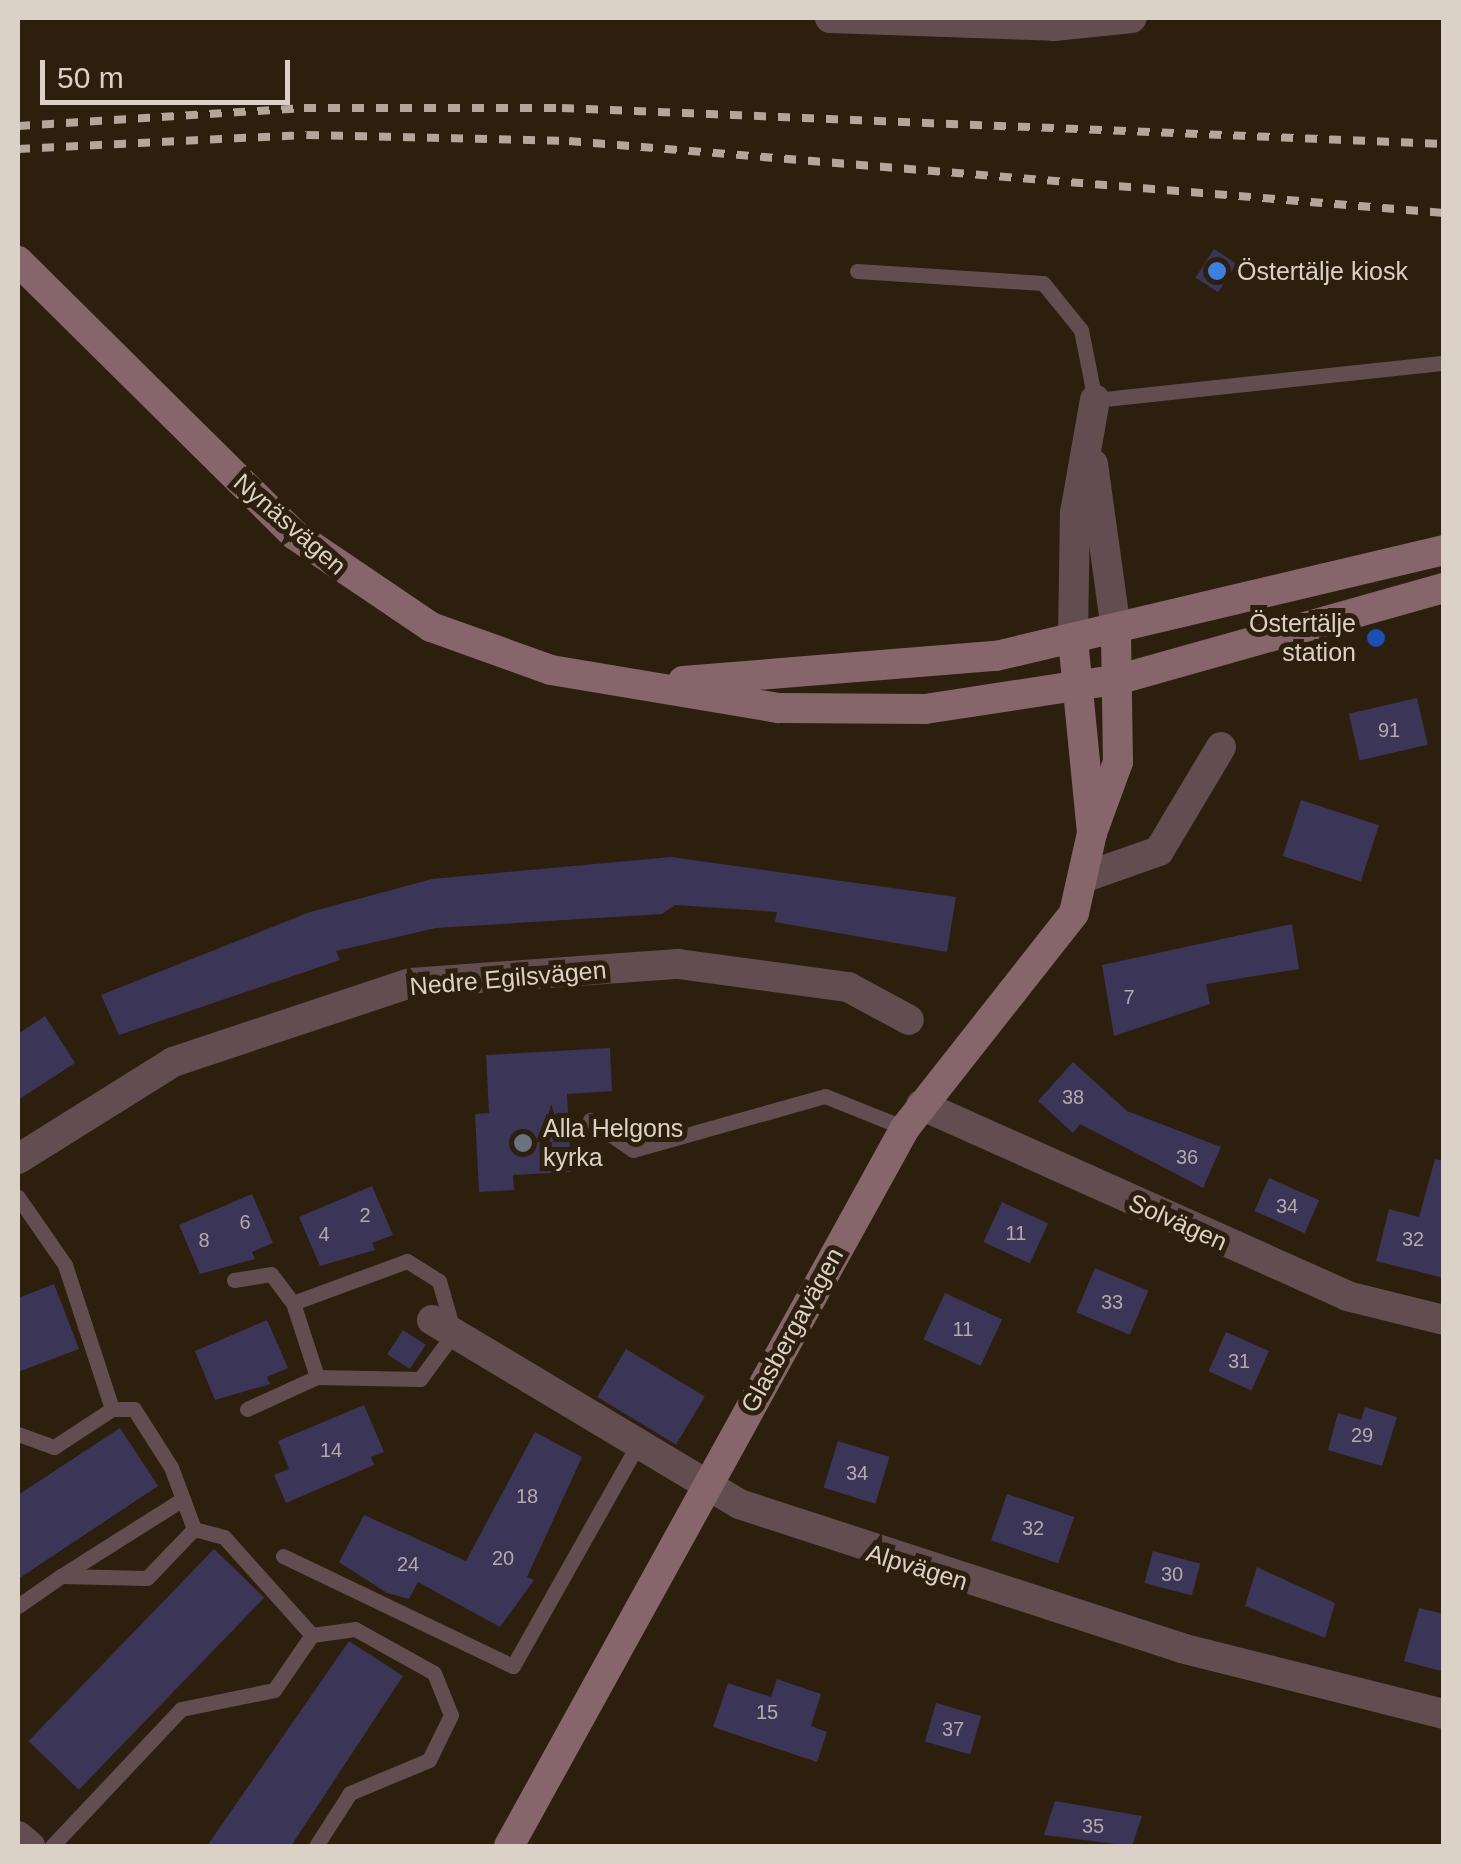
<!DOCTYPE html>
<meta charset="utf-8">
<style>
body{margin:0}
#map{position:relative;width:1461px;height:1864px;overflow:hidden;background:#2d1f0e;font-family:Arial,sans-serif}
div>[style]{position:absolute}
.building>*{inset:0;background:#3b3557;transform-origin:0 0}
.lane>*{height:15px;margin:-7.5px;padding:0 7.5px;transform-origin:7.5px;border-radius:7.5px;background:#624e50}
.street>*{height:30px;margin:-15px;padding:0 15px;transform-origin:15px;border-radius:15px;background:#624e50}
.secondary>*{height:30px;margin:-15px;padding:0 15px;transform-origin:15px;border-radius:15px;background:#86666a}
.rail>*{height:8px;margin-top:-4px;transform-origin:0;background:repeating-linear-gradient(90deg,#b2a79a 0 12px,transparent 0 24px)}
.dots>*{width:28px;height:28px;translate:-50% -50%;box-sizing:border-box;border:5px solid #2d1f0e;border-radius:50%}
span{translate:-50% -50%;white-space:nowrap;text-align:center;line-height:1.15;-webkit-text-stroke:10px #2d1f0e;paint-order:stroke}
.number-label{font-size:20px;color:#b3aaaa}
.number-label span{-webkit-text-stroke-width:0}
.poi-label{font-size:25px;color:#dbd1c6}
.left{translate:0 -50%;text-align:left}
.right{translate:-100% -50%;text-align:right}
.street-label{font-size:25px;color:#dbd1c6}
.frame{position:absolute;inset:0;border:20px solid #dbd1c6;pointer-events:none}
.scale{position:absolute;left:40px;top:60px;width:250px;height:45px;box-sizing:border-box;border:5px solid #dbd1c6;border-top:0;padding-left:12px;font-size:30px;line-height:35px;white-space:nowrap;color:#dbd1c6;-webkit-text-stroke:8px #2d1f0e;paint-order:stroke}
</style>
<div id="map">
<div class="building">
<div style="left:1214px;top:249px;width:27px;height:34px;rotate:33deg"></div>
<div style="left:1417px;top:698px;width:48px;height:70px;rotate:77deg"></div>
<div style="left:1301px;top:800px;width:82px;height:59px;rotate:18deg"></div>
<div style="clip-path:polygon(671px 857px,956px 897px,947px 952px,775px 922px,777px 912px,675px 905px,662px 914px,436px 928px,336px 951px,340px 960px,119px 1035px,101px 995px,310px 912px,432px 879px)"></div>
<div style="clip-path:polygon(1292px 924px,1299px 969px,1206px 984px,1210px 1004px,1114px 1036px,1102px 965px)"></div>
<div style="clip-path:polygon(45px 1016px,75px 1063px,18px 1100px,18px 1034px)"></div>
<div style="clip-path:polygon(610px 1048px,612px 1091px,567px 1094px,571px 1172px,513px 1175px,514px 1190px,479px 1192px,475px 1114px,489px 1113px,486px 1055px)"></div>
<div style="clip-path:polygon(1073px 1062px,1127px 1111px,1221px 1147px,1203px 1188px,1080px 1124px,1073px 1133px,1038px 1101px)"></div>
<div style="clip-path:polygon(1435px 1159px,1444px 1161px,1444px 1278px,1376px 1261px,1389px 1209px,1419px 1217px)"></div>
<div style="left:1269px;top:1178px;width:55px;height:36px;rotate:24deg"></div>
<div style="clip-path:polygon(372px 1186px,393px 1235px,372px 1243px,375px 1250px,320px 1266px,299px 1217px)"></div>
<div style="clip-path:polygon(252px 1194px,273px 1243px,252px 1252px,255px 1259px,200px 1274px,179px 1225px)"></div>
<div style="left:1002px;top:1202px;width:51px;height:44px;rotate:25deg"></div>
<div style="left:1095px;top:1268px;width:58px;height:48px;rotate:23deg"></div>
<div style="clip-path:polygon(54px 1284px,79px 1349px,18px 1372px,18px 1298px)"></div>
<div style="left:945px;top:1293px;width:63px;height:51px;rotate:25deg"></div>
<div style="clip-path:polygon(267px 1320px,288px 1368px,267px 1377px,270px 1384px,215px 1400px,195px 1351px)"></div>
<div style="left:403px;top:1330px;width:27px;height:29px;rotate:33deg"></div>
<div style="left:1226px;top:1332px;width:47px;height:43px;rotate:24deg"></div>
<div style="left:626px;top:1349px;width:92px;height:56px;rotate:31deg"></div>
<div style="clip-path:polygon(364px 1405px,384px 1452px,371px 1457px,374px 1465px,286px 1503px,274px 1475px,289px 1469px,278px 1441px)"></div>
<div style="clip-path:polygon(1365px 1407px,1397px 1417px,1382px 1466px,1328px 1450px,1338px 1413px,1361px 1420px)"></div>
<div style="clip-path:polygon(120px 1428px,158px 1486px,18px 1579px,18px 1495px)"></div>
<div style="clip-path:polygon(535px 1432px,582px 1457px,527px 1577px,534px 1580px,500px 1627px,418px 1582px,409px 1599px,387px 1593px,339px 1562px,364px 1515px,466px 1561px)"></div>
<div style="left:838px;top:1441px;width:54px;height:49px;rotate:17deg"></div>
<div style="left:1007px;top:1494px;width:71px;height:49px;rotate:19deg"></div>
<div style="left:214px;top:1549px;width:70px;height:267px;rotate:44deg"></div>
<div style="left:1153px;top:1551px;width:49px;height:33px;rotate:15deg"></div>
<div style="clip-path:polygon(1257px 1567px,1335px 1603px,1325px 1638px,1245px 1606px)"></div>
<div style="clip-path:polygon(1419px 1608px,1444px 1614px,1444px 1672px,1404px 1661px)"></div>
<div style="clip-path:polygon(349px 1641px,403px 1676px,291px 1846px,207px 1846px)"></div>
<div style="clip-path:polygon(777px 1679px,821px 1694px,811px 1726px,827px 1732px,817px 1762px,713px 1727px,728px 1683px,771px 1697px)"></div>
<div style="left:936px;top:1703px;width:47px;height:40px;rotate:16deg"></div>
<div style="clip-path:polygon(1055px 1801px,1142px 1816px,1132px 1846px,1044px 1835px)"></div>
</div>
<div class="lane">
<div style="left:857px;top:271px;width:186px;rotate:3.7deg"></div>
<div style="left:1043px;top:283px;width:60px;rotate:51deg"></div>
<div style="left:1081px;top:330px;width:71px;rotate:78.7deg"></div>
<div style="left:1095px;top:400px;width:351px;rotate:-6.1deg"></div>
<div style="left:590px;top:1120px;width:52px;rotate:34.9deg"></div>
<div style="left:633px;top:1150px;width:199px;rotate:-15.7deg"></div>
<div style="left:825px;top:1096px;width:86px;rotate:21.8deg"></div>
<div style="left:18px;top:1197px;width:83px;rotate:55.3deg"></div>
<div style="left:65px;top:1265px;width:151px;rotate:71.9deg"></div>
<div style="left:234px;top:1280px;width:37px;rotate:-9deg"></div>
<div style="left:271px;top:1274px;width:36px;rotate:53deg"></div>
<div style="left:293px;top:1303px;width:78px;rotate:72deg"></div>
<div style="left:317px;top:1377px;width:103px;rotate:1.1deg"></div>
<div style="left:420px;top:1379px;width:57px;rotate:-53.5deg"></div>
<div style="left:454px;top:1333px;width:54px;rotate:-106.1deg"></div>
<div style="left:439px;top:1281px;width:38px;rotate:-148deg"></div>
<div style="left:407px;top:1261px;width:121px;rotate:159.8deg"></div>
<div style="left:247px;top:1409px;width:77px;rotate:-24.6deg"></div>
<div style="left:18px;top:1434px;width:38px;rotate:20deg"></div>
<div style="left:54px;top:1447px;width:69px;rotate:-33.2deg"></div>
<div style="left:112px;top:1409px;width:22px"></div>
<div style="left:134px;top:1409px;width:69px;rotate:57.5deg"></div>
<div style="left:171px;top:1467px;width:66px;rotate:69.6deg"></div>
<div style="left:194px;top:1529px;width:31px;rotate:15deg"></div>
<div style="left:224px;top:1537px;width:132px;rotate:48.1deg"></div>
<div style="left:312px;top:1635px;width:43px;rotate:-7.9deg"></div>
<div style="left:355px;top:1629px;width:90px;rotate:29.1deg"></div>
<div style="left:434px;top:1673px;width:45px;rotate:68deg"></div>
<div style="left:451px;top:1715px;width:50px;rotate:116.1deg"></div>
<div style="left:429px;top:1760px;width:86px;rotate:157.3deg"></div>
<div style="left:350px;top:1793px;width:63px;rotate:122.7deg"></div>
<div style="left:283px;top:1556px;width:255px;rotate:25.6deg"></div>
<div style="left:513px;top:1666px;width:255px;rotate:-60.6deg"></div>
<div style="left:61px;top:1576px;width:144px;rotate:-32.3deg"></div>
<div style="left:18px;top:1606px;width:52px;rotate:-34.9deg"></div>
<div style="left:61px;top:1576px;width:86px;rotate:1.3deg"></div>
<div style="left:147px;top:1578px;width:68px;rotate:-46.2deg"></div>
<div style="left:52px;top:1846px;width:188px;rotate:-46.7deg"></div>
<div style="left:181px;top:1709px;width:95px;rotate:-11.5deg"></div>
<div style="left:274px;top:1690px;width:67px;rotate:-55.4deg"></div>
</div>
<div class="street">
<div style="left:830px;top:18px;width:224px;rotate:2deg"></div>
<div style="left:1054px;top:26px;width:78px;rotate:-5.9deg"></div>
<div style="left:1093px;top:464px;width:167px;rotate:82.1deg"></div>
<div style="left:1073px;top:638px;width:125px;rotate:-89.1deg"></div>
<div style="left:1075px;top:513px;width:115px;rotate:-80deg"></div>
<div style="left:1088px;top:876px;width:75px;rotate:-19.4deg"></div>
<div style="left:1159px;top:851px;width:121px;rotate:-59.2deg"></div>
<div style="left:921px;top:1105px;width:467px;rotate:24.1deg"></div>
<div style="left:1347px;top:1296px;width:100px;rotate:13.9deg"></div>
<div style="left:18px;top:1159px;width:183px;rotate:-32deg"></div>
<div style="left:173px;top:1062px;width:251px;rotate:-18.4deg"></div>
<div style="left:411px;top:983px;width:268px;rotate:-4.1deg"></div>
<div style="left:678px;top:964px;width:172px;rotate:7.7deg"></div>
<div style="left:848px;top:987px;width:69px;rotate:28.4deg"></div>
<div style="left:432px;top:1320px;width:358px;rotate:30.9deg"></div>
<div style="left:739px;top:1504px;width:465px;rotate:18deg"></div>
<div style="left:1181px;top:1648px;width:271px;rotate:14.1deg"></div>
<div style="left:18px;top:1836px;width:16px;rotate:40deg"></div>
</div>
<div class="secondary">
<div style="left:18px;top:261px;width:390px;rotate:44.7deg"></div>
<div style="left:295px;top:535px;width:164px;rotate:34.1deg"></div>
<div style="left:431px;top:627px;width:127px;rotate:19.7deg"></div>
<div style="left:551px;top:670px;width:231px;rotate:9.5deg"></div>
<div style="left:779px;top:708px;width:146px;rotate:0.4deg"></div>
<div style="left:925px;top:709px;width:197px;rotate:-8.7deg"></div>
<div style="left:1120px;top:679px;width:337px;rotate:-15.7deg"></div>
<div style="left:683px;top:681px;width:314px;rotate:-4.6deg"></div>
<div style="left:996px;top:656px;width:460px;rotate:-13.3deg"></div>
<div style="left:1092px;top:833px;width:76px;rotate:-69.9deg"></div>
<div style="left:1118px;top:762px;width:133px;rotate:-90.9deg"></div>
<div style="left:509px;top:1846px;width:820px;rotate:-61.12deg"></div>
<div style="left:905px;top:1128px;width:273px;rotate:-51.8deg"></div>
<div style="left:1074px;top:913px;width:82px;rotate:-77.3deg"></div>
<div style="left:1092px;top:833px;width:196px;rotate:-95.6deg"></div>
</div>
<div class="rail">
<div style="left:18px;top:126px;width:287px;rotate:-3.6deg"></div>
<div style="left:304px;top:108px;width:258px"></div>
<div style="left:562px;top:108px;width:883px;rotate:2.34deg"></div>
<div style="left:18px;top:149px;width:289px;rotate:-2.8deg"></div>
<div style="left:307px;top:135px;width:262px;rotate:1.3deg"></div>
<div style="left:569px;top:141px;width:878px;rotate:4.7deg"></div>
</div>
<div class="dots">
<div style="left:1217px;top:271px;background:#3f7fe0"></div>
<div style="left:1376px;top:638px;background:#1a4fb4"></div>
<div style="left:523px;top:1143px;background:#6b7280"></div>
</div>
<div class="number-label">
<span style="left:1389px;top:730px">91</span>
<span style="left:1129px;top:997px">7</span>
<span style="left:1073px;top:1097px">38</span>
<span style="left:1187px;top:1157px">36</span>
<span style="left:1287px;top:1206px">34</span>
<span style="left:365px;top:1215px">2</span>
<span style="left:245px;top:1222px">6</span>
<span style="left:1016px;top:1233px">11</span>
<span style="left:324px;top:1234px">4</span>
<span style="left:1413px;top:1239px">32</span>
<span style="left:204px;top:1240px">8</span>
<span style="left:1112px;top:1302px">33</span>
<span style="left:963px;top:1329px">11</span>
<span style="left:1239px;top:1361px">31</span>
<span style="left:1362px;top:1435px">29</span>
<span style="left:331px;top:1450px">14</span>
<span style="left:857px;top:1473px">34</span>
<span style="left:527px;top:1496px">18</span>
<span style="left:1033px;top:1528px">32</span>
<span style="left:503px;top:1558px">20</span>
<span style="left:408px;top:1564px">24</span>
<span style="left:1172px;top:1574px">30</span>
<span style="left:767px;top:1712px">15</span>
<span style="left:953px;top:1729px">37</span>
<span style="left:1093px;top:1826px">35</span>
</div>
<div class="poi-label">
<span class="left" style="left:1237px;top:271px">Östertälje kiosk</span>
<span class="right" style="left:1356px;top:638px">Östertälje<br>station</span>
<span class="left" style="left:543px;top:1143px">Alla Helgons<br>kyrka</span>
</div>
<div class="street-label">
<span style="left:290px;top:524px;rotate:41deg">Nynäsvägen</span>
<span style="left:508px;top:978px;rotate:-5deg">Nedre Egilsvägen</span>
<span style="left:1178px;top:1222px;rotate:24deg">Solvägen</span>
<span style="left:792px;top:1330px;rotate:-61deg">Glasbergavägen</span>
<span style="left:917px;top:1567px;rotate:17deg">Alpvägen</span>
</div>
<div class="frame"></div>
<div class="scale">50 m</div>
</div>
